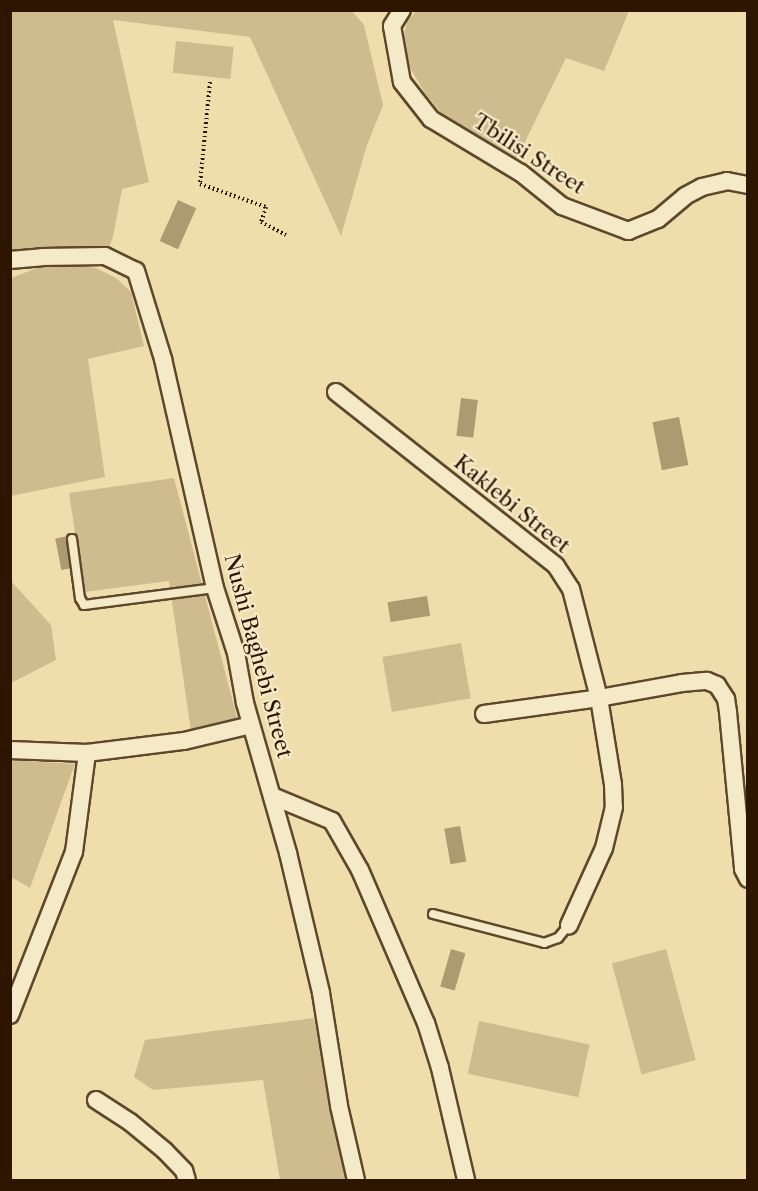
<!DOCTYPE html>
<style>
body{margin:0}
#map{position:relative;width:758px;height:1191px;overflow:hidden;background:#efdeab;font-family:"Libre Caslon Text",serif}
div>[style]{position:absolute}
.green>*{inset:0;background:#cebc8e;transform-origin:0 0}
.water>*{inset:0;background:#ad9a71;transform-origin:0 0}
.path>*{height:4px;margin-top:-2px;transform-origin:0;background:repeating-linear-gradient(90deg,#2e1500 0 1.5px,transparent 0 4.5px)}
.roads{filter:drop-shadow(2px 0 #5e472b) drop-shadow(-2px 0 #5e472b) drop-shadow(0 2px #5e472b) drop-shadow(0 -2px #5e472b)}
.lane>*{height:8px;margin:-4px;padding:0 4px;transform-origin:4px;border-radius:4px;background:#f5eac8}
.street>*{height:16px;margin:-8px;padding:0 8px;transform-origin:8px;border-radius:8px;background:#f5eac8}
span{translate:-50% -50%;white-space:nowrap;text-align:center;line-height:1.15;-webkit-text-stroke:4.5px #f5eac8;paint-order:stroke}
.street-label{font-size:21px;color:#2e1500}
.frame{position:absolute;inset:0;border:12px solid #2e1500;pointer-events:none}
</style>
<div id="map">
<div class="green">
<div style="clip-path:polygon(10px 11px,352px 11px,364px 25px,383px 105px,366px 148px,341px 236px,250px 37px,113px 20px,149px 182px,122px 189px,113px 237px,105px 256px,11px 260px)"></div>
<div style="clip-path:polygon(416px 11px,629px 11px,604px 71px,566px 58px,517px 158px,442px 114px,425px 93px,406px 61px,402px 43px,407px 22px)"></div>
<div style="left:176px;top:41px;width:58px;height:32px;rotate:6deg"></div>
<div style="clip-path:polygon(69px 264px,96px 268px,116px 278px,131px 292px,144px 346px,88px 359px,105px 477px,11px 496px,11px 278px,37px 268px)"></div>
<div style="clip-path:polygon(174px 478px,238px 721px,191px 731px,169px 581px,84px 592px,69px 493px)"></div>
<div style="clip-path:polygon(11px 581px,51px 625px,56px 660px,11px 683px)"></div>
<div style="left:461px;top:643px;width:56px;height:80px;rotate:80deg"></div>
<div style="clip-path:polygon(11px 760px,75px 764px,30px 888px,11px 877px)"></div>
<div style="left:666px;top:949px;width:115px;height:56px;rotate:75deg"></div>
<div style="clip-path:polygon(314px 1018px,348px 1180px,280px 1180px,263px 1080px,153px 1090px,134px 1077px,145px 1040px)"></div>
<div style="left:479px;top:1021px;width:113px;height:54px;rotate:12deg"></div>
</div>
<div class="water">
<div style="left:178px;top:200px;width:20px;height:45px;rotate:24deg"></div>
<div style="left:461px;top:398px;width:17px;height:38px;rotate:7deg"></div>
<div style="left:679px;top:417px;width:49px;height:27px;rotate:79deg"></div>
<div style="left:68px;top:536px;width:32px;height:13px;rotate:79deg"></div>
<div style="left:427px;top:596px;width:20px;height:40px;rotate:81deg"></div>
<div style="left:460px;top:826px;width:36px;height:16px;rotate:80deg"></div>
<div style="left:451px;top:949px;width:15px;height:39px;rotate:16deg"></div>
</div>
<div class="path">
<div style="left:210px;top:82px;width:102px;rotate:95.6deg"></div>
<div style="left:200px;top:184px;width:70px;rotate:19.2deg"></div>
<div style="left:266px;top:207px;width:16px;rotate:108deg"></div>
<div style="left:261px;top:222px;width:28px;rotate:27deg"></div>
</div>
<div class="roads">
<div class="lane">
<div style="left:72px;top:539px;width:60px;rotate:82.3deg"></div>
<div style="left:80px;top:598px;width:8px;rotate:60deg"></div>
<div style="left:84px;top:605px;width:132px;rotate:-7.4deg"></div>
<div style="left:433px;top:914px;width:115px;rotate:14.6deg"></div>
<div style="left:544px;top:943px;width:15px;rotate:-20deg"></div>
<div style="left:558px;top:938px;width:17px;rotate:-50deg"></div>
</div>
<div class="street">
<div style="left:402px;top:10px;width:19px;rotate:122deg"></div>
<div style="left:392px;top:26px;width:57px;rotate:79.9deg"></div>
<div style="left:402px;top:82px;width:47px;rotate:51.9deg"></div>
<div style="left:431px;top:119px;width:105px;rotate:31deg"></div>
<div style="left:521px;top:173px;width:53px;rotate:38.8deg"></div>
<div style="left:562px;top:206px;width:71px;rotate:20.7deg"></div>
<div style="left:628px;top:231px;width:32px;rotate:-22deg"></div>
<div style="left:658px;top:219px;width:35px;rotate:-40deg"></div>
<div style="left:685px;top:196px;width:19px;rotate:-28deg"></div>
<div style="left:702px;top:187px;width:26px;rotate:-13deg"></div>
<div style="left:727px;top:181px;width:21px;rotate:11deg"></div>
<div style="left:10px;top:260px;width:32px;rotate:-5deg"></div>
<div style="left:42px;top:257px;width:63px;rotate:-0.9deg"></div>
<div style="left:105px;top:256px;width:34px;rotate:26deg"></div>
<div style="left:136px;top:271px;width:92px;rotate:72.9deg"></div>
<div style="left:163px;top:359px;width:235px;rotate:77.2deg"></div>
<div style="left:215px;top:588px;width:68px;rotate:72.1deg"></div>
<div style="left:236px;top:653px;width:51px;rotate:79.8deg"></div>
<div style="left:245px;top:703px;width:156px;rotate:74deg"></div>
<div style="left:288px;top:853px;width:144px;rotate:76.7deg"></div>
<div style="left:321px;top:993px;width:114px;rotate:80.9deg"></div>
<div style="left:339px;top:1106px;width:76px;rotate:77.1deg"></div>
<div style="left:336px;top:392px;width:280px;rotate:38.3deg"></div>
<div style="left:556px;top:566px;width:27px;rotate:57deg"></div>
<div style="left:571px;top:589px;width:113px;rotate:75.6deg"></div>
<div style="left:599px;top:698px;width:87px;rotate:80.8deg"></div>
<div style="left:613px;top:784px;width:23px;rotate:88deg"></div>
<div style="left:614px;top:807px;width:42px;rotate:103.7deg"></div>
<div style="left:604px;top:848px;width:85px;rotate:114.4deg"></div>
<div style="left:484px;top:714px;width:116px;rotate:-7.9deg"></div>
<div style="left:599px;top:698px;width:84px;rotate:-10.2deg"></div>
<div style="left:682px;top:683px;width:25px;rotate:-5deg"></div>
<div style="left:707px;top:681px;width:11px;rotate:22deg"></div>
<div style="left:717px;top:685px;width:17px;rotate:57deg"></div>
<div style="left:726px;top:699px;width:13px;rotate:81deg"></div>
<div style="left:728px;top:712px;width:158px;rotate:84.5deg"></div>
<div style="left:743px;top:869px;width:11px;rotate:63deg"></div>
<div style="left:10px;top:750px;width:77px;rotate:2.2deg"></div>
<div style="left:87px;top:753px;width:98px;rotate:-7.1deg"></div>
<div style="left:184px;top:741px;width:69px;rotate:-13.4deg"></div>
<div style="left:272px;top:796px;width:65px;rotate:22.6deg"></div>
<div style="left:332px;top:821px;width:56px;rotate:60.3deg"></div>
<div style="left:360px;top:870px;width:167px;rotate:66.7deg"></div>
<div style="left:426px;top:1023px;width:47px;rotate:72.7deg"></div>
<div style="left:440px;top:1068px;width:115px;rotate:76.9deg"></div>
<div style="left:10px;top:1015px;width:175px;rotate:-68.6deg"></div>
<div style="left:74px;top:852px;width:100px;rotate:-82.5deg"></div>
<div style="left:96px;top:1100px;width:40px;rotate:32.9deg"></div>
<div style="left:130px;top:1122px;width:45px;rotate:39.6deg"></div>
<div style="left:165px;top:1151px;width:28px;rotate:46deg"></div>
<div style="left:184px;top:1171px;width:9px;rotate:72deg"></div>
</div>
</div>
<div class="street-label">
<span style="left:529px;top:154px;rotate:33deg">Tbilisi Street</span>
<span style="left:512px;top:504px;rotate:39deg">Kaklebi Street</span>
<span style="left:258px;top:656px;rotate:75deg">Nushi Baghebi Street</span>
</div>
<div class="frame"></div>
</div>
